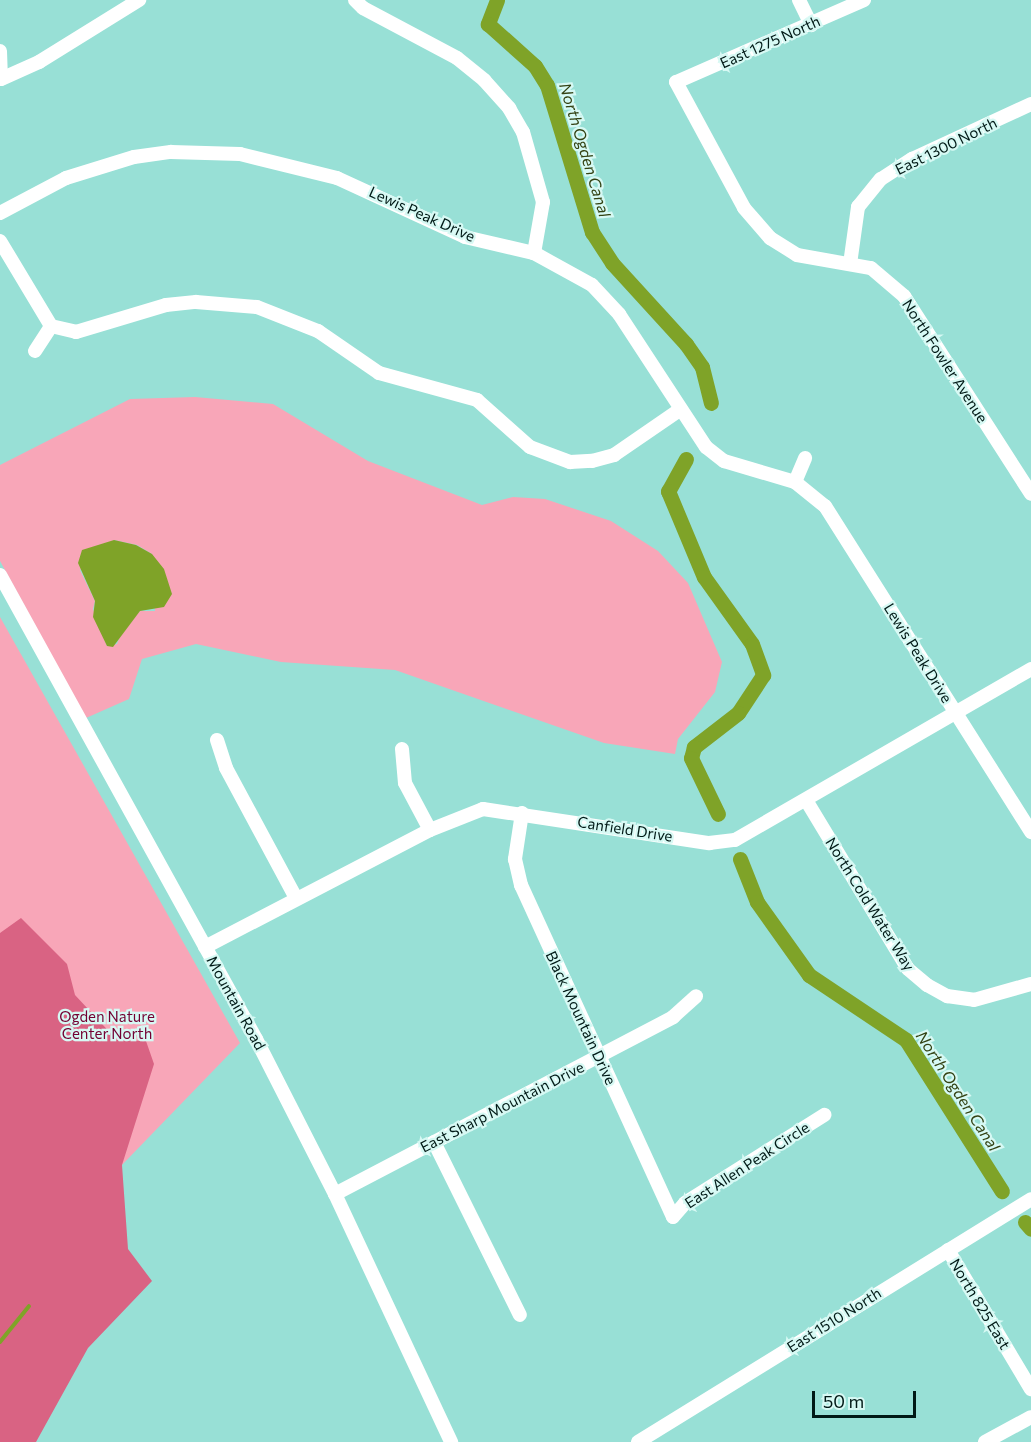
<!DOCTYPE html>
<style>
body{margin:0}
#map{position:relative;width:1031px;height:1442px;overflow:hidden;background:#98e0d6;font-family:Commissioner,sans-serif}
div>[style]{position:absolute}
.green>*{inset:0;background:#f8a6b8}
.forest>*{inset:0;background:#d96383}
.water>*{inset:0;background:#7fa328}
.stream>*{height:4px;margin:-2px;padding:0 2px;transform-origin:2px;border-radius:2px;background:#7fa328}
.canal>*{height:15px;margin:-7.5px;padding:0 7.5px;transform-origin:7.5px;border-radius:7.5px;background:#7fa328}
.minor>*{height:14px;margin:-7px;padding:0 7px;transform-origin:7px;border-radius:7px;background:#fff}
span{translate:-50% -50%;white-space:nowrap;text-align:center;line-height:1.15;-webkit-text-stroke:4.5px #d7f9f4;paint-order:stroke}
.street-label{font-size:15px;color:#001916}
.park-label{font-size:15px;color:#730032}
.water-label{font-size:16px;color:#334213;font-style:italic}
.scale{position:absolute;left:812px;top:1391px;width:104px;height:27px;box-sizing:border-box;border:3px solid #001916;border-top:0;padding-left:8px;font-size:18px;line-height:21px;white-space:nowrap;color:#001916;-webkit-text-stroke:4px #d7f9f4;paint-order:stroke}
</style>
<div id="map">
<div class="green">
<div style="clip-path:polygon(evenodd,195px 397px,273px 404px,368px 461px,482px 505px,513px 497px,545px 499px,611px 521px,658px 551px,688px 583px,722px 662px,715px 692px,678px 739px,675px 754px,604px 743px,395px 670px,281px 662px,196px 644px,142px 659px,129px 699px,86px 718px,0 561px,0 465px,130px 399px,195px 397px,114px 540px,137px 545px,152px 554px,155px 611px,140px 611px,123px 628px,117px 644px,107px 646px,93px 609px,95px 601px,80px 570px,114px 540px)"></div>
<div style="clip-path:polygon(0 617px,240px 1043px,0 1291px)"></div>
</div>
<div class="forest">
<div style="clip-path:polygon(21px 918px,67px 964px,75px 995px,117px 1040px,146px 1041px,154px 1064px,122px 1165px,128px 1249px,152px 1281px,88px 1348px,36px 1442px,0 1442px,0 933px)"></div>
</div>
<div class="water">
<div style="clip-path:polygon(114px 540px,136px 545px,152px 554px,164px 569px,172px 594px,164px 607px,140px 611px,113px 647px,107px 646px,93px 617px,95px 601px,78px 563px,82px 550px)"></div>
</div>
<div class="stream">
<div style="left:0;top:1342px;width:46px;rotate:-51.1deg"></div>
</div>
<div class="canal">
<div style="left:497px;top:0;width:26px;rotate:111deg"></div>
<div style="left:488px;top:24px;width:63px;rotate:41.8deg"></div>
<div style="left:535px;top:66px;width:22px;rotate:58deg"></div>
<div style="left:547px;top:85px;width:154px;rotate:73deg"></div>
<div style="left:592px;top:232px;width:37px;rotate:57deg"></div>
<div style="left:612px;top:263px;width:110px;rotate:47.6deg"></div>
<div style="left:686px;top:344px;width:28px;rotate:55deg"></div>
<div style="left:702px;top:367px;width:37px;rotate:76deg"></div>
<div style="left:686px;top:459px;width:37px;rotate:119deg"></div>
<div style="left:668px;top:491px;width:93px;rotate:67.3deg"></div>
<div style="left:704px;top:577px;width:82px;rotate:54.4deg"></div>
<div style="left:752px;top:644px;width:33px;rotate:70deg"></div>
<div style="left:763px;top:675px;width:45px;rotate:123.3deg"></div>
<div style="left:738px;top:713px;width:56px;rotate:142.3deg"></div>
<div style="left:694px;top:747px;width:11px;rotate:105deg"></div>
<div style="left:691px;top:758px;width:62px;rotate:64.3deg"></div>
<div style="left:740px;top:859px;width:46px;rotate:68.4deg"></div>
<div style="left:757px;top:902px;width:90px;rotate:54.5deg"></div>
<div style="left:809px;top:975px;width:117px;rotate:33.8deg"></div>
<div style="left:906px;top:1040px;width:179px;rotate:57.6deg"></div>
<div style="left:1025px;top:1222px;width:9px;rotate:49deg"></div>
</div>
<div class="minor">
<div style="left:355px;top:0;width:11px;rotate:45deg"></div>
<div style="left:363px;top:8px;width:106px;rotate:28deg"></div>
<div style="left:457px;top:58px;width:35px;rotate:39deg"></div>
<div style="left:484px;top:80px;width:38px;rotate:48deg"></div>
<div style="left:509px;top:108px;width:28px;rotate:60deg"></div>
<div style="left:523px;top:132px;width:73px;rotate:74.1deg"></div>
<div style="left:543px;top:202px;width:52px;rotate:100deg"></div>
<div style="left:799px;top:0;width:28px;rotate:64deg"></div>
<div style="left:864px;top:0;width:205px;rotate:156.4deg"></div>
<div style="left:676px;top:82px;width:143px;rotate:61.6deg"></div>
<div style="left:744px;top:208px;width:40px;rotate:49deg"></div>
<div style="left:770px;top:238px;width:32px;rotate:32deg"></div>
<div style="left:797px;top:255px;width:75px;rotate:10deg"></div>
<div style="left:871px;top:268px;width:43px;rotate:40.3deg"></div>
<div style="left:904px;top:296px;width:235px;rotate:57.3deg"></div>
<div style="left:0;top:51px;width:28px;rotate:88deg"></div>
<div style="left:1px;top:79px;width:42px;rotate:-24.1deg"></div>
<div style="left:39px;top:62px;width:118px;rotate:-31.8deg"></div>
<div style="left:0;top:213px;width:75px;rotate:-27.9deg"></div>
<div style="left:66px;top:178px;width:71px;rotate:-17.2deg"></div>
<div style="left:134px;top:157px;width:37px;rotate:-8deg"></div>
<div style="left:171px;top:152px;width:69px;rotate:1.7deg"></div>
<div style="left:240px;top:154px;width:100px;rotate:13.9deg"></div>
<div style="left:337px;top:178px;width:141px;rotate:24.7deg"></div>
<div style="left:465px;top:237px;width:71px;rotate:13.1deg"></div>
<div style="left:534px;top:253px;width:66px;rotate:28.9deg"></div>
<div style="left:592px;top:285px;width:40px;rotate:47deg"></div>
<div style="left:619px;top:314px;width:159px;rotate:56.8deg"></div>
<div style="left:706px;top:447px;width:23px;rotate:38deg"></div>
<div style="left:724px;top:461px;width:74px;rotate:16.5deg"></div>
<div style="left:795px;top:482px;width:38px;rotate:39deg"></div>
<div style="left:825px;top:506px;width:386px;rotate:57.7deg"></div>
<div style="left:0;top:241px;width:99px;rotate:59deg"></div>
<div style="left:51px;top:326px;width:26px;rotate:13deg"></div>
<div style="left:76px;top:332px;width:94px;rotate:-16.7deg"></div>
<div style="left:166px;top:305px;width:30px;rotate:-6deg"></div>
<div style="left:196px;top:302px;width:61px;rotate:4.7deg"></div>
<div style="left:257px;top:307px;width:66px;rotate:21.5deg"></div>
<div style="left:318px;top:331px;width:74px;rotate:34.5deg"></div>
<div style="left:379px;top:373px;width:102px;rotate:15.4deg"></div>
<div style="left:477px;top:400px;width:71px;rotate:41.6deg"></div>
<div style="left:530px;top:447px;width:43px;rotate:20.6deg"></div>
<div style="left:570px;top:462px;width:22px;rotate:-3deg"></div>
<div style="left:592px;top:461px;width:23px;rotate:-15deg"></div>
<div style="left:614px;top:455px;width:81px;rotate:-34.5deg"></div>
<div style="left:850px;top:264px;width:58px;rotate:-82deg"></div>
<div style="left:858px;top:207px;width:36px;rotate:-51deg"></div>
<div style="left:881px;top:179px;width:37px;rotate:-33deg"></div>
<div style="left:912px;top:159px;width:131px;rotate:-24.8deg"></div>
<div style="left:35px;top:351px;width:30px;rotate:-57deg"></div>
<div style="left:795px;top:482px;width:26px;rotate:-67deg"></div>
<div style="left:0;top:575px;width:530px;rotate:61.11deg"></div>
<div style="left:256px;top:1039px;width:174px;rotate:63deg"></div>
<div style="left:335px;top:1194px;width:274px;rotate:64.9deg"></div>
<div style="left:217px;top:740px;width:29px;rotate:72deg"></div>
<div style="left:226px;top:768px;width:148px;rotate:61.7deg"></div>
<div style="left:402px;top:749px;width:34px;rotate:85deg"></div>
<div style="left:405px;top:783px;width:53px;rotate:62deg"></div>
<div style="left:806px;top:800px;width:197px;rotate:58.9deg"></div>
<div style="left:908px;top:969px;width:25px;rotate:40deg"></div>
<div style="left:927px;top:985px;width:23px;rotate:29deg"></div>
<div style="left:947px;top:996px;width:27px;rotate:8deg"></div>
<div style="left:974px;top:1000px;width:59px;rotate:-15.7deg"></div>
<div style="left:522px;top:813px;width:47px;rotate:98.7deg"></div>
<div style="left:515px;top:859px;width:27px;rotate:77deg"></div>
<div style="left:521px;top:885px;width:365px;rotate:65.4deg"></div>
<div style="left:673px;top:1217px;width:18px;rotate:-49deg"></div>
<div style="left:685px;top:1203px;width:165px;rotate:-32.3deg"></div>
<div style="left:205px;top:947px;width:254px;rotate:-27.5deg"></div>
<div style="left:430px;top:830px;width:57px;rotate:-21.6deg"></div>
<div style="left:483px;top:809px;width:229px;rotate:8.6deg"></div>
<div style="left:709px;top:843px;width:26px;rotate:-7deg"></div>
<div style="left:735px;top:840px;width:342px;rotate:-30deg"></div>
<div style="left:434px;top:1142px;width:193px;rotate:63.6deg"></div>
<div style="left:335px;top:1194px;width:382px;rotate:-27.6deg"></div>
<div style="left:673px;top:1017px;width:31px;rotate:-42deg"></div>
<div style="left:948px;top:1250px;width:162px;rotate:59.2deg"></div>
<div style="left:638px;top:1442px;width:462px;rotate:-31.7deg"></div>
<div style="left:985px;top:1442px;width:52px;rotate:-28.5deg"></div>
</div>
<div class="street-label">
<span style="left:770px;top:42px;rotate:-24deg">East 1275 North</span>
<span style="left:946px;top:146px;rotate:-26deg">East 1300 North</span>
<span style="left:422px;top:214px;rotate:24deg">Lewis Peak Drive</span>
<span style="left:945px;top:361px;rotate:57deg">North Fowler Avenue</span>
<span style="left:918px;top:653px;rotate:58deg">Lewis Peak Drive</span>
<span style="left:625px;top:829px;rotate:9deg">Canfield Drive</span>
<span style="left:870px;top:904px;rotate:58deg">North Cold Water Way</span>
<span style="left:236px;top:1003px;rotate:61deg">Mountain Road</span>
<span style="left:581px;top:1018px;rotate:65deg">Black Mountain Drive</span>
<span style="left:502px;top:1107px;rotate:-27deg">East Sharp Mountain Drive</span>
<span style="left:747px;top:1165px;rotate:-33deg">East Allen Peak Circle</span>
<span style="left:980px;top:1304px;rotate:59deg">North 825 East</span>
<span style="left:834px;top:1320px;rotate:-32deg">East 1510 North</span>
</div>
<div class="park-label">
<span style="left:107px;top:1025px">Ogden Nature<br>Center North</span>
</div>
<div class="water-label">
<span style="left:585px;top:150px;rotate:73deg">North Ogden Canal</span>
<span style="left:958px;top:1091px;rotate:57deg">North Ogden Canal</span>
</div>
<div class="scale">50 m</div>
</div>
